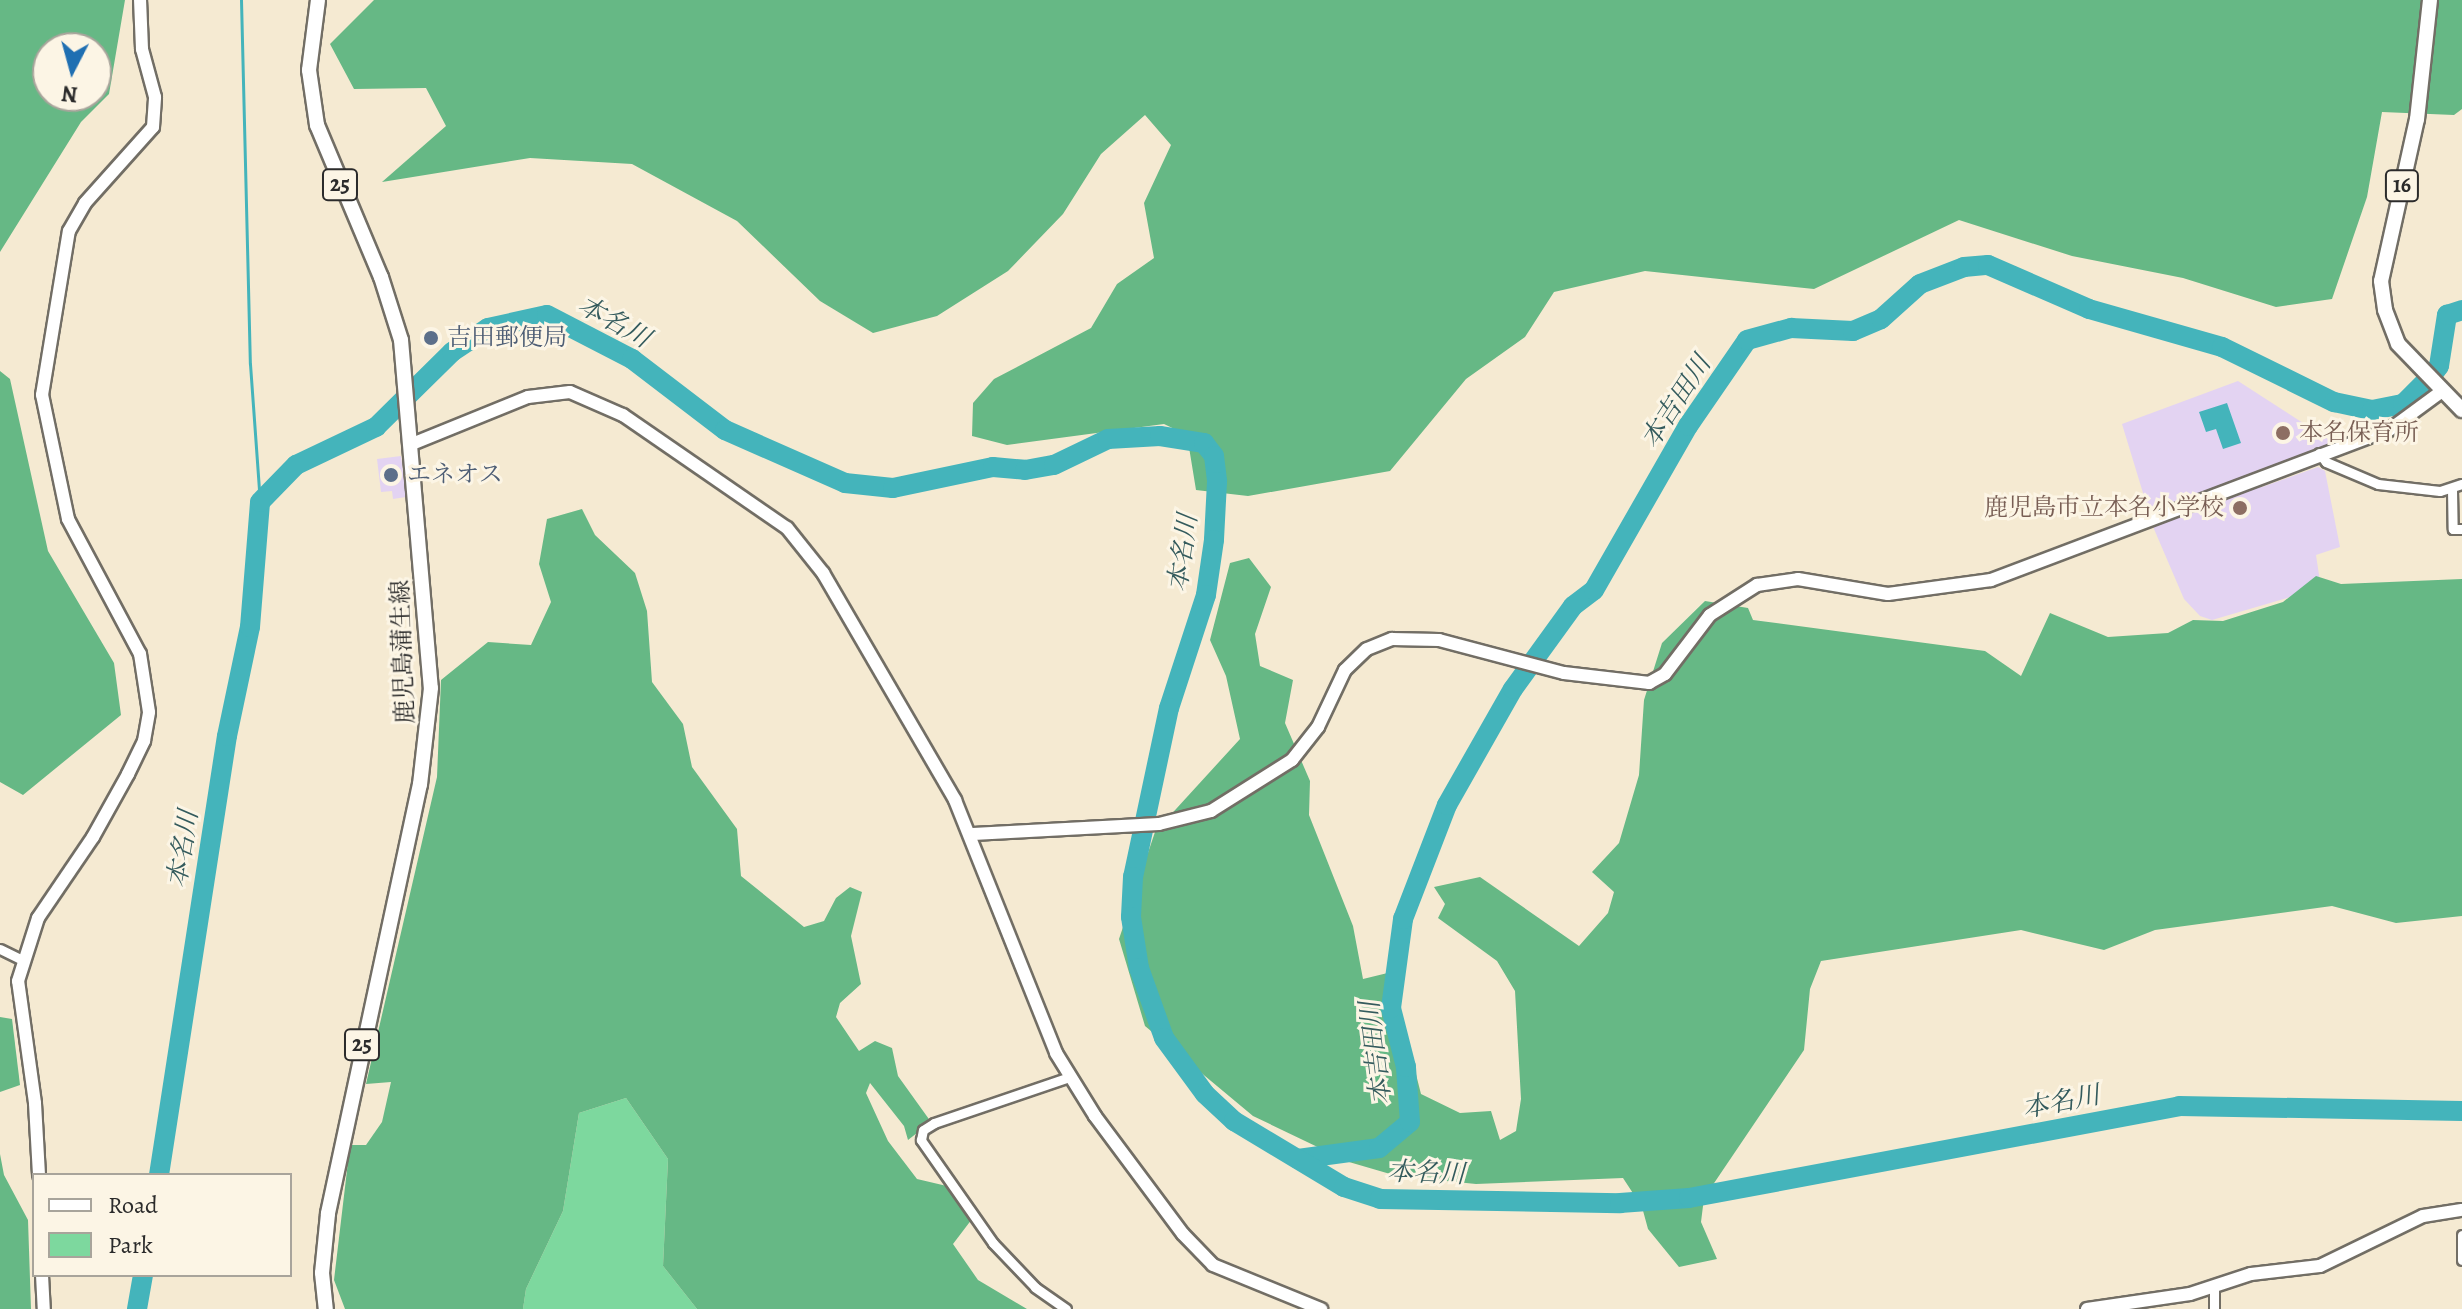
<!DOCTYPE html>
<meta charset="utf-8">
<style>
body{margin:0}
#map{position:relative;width:2462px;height:1309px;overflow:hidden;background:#f5ead2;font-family:Alegreya,"Noto Serif JP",serif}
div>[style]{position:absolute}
.built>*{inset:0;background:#e3d3f2}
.green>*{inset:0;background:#7dd89e}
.forest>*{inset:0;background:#66b885}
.water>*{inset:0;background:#44b4bb}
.stream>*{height:3px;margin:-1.5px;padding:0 1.5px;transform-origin:1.5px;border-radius:1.5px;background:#44b4bb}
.river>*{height:20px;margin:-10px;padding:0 10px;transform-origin:10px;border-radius:10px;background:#44b4bb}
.roads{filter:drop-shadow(2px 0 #726e65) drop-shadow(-2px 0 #726e65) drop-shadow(0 2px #726e65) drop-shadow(0 -2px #726e65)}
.street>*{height:9px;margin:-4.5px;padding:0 4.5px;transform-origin:4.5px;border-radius:4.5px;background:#fff}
.secondary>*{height:12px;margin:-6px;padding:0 6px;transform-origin:6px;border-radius:6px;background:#fff}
.primary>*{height:14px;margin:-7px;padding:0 7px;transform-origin:7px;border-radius:7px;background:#fff}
.dots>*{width:22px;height:22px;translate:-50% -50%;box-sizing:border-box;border:4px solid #fcf5e5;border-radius:50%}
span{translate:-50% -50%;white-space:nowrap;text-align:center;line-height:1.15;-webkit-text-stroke:6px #fcf5e5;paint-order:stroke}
.shield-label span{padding:2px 6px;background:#fcf5e5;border:2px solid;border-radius:6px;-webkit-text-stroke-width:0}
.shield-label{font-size:22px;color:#2b2b2b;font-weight:700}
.service-label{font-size:24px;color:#4e5e75}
.left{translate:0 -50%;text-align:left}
.education-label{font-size:24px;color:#785e54}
.right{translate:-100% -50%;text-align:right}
.street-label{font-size:24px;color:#2b2b2b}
.water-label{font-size:26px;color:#345b5d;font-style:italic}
.legend{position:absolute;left:32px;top:1173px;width:260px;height:104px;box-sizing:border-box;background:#fcf5e5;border:2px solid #a8a49b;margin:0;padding:10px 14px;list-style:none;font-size:24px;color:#2b2b2b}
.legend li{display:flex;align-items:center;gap:16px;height:40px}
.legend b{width:40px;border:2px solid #a8a49b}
.north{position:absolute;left:32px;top:32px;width:80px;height:80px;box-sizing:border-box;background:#fcf5e5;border:2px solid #a8a49b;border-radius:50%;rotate:186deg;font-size:22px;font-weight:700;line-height:32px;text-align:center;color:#2b2b2b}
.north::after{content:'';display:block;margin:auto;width:28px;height:36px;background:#1f6fb2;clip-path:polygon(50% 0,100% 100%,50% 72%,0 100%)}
</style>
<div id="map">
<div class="built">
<div style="clip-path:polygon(2238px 381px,2334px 443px,2256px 471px,2262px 487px,2318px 467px,2325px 471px,2340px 547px,2316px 555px,2321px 588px,2212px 620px,2200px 616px,2184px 599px,2154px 529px,2122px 424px)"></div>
<div style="clip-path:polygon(401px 456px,406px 497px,393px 499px,392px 491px,381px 492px,377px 459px)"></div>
</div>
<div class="green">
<div style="clip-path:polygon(626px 1098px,668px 1159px,663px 1266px,697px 1309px,523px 1309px,526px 1289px,563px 1211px,579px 1113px)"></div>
</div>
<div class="forest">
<div style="clip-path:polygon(evenodd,0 0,125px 0,109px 94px,81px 122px,0 252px,0 0,96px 48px,96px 96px,48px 96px,48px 48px,96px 48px)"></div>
<div style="clip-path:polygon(374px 0,2462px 0,2462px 109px,2454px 115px,2382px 112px,2367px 197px,2332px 299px,2276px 307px,2183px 278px,2072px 256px,1959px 220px,1814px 289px,1645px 271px,1554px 292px,1525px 337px,1466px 379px,1390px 471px,1248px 496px,1196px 490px,1187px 435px,1164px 424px,1007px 445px,972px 436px,973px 403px,994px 379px,1091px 328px,1117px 284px,1154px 258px,1144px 203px,1171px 145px,1145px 115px,1101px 154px,1063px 214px,1008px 271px,937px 316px,873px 333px,820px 301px,737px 221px,632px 164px,530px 158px,382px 182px,446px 126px,426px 88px,354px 89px,330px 44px)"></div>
<div style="clip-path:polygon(0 371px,10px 379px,48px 551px,114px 663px,121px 715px,23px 795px,0 782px)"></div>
<div style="clip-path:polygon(582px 509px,595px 535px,635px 573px,647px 611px,652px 682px,683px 724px,692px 767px,737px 829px,741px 876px,804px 927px,824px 921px,836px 898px,850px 887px,862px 892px,851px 936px,861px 984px,840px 1003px,836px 1017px,859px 1051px,875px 1041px,892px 1048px,898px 1076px,931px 1122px,908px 1140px,904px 1126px,870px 1083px,866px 1093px,888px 1141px,917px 1179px,951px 1187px,972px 1219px,953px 1244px,978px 1280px,1027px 1309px,697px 1309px,663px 1266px,668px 1159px,626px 1098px,579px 1113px,563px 1211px,526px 1289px,523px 1309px,345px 1309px,334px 1280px,350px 1145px,366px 1145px,382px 1122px,391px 1082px,366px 1084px,437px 777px,441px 680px,488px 642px,531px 645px,551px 602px,539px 564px,547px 519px)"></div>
<div style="clip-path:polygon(1249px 558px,1271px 587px,1255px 634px,1260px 666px,1293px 680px,1285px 723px,1310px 781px,1309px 815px,1353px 926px,1363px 979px,1404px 969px,1400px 1011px,1421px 1094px,1460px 1113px,1491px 1111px,1500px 1140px,1516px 1131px,1521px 1099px,1515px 991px,1497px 961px,1438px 918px,1445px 904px,1434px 887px,1480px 877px,1579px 946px,1608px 913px,1614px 892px,1592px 872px,1619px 843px,1639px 775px,1644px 700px,1662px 643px,1705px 601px,1748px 608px,1753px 620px,1985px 651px,2021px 676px,2050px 613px,2108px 637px,2168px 633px,2193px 620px,2223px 621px,2283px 602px,2316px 576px,2341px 584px,2462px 579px,2462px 916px,2396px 923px,2332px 906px,2155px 930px,2104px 950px,2021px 930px,1821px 961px,1810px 989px,1804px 1050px,1704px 1198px,1701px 1222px,1717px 1259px,1679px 1267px,1648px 1229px,1642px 1207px,1623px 1178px,1476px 1184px,1397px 1176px,1349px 1162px,1253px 1116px,1145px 1026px,1119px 939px,1155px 832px,1240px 739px,1226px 676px,1210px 640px,1230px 563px)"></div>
<div style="clip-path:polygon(0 1017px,12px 1019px,20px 1085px,0 1092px)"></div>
<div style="clip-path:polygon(0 1154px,4px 1175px,28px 1220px,31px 1309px,0 1309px)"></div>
</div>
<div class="water">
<div style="clip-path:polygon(2227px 403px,2241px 443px,2223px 449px,2216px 429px,2206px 432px,2199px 412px)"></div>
</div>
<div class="stream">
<div style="left:241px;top:0;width:364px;rotate:88.6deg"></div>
<div style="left:250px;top:364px;width:138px;rotate:85.9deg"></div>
</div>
<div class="river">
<div style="left:1298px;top:1159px;width:82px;rotate:-7.7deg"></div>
<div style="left:1379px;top:1148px;width:40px;rotate:-40deg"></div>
<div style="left:1410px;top:1122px;width:55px;rotate:-94.2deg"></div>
<div style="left:1406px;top:1067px;width:61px;rotate:-104.3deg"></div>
<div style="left:1391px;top:1008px;width:90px;rotate:-82.3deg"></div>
<div style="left:1403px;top:919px;width:122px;rotate:-68.9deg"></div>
<div style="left:1447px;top:805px;width:133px;rotate:-60.4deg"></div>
<div style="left:1513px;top:689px;width:102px;rotate:-54.1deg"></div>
<div style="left:1573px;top:606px;width:26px;rotate:-37deg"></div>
<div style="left:1594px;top:590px;width:189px;rotate:-60.2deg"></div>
<div style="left:1688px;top:426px;width:104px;rotate:-55.5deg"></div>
<div style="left:1747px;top:340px;width:46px;rotate:-15.3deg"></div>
<div style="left:1791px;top:328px;width:62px;rotate:2.8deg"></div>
<div style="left:1853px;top:331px;width:30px;rotate:-23deg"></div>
<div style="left:1881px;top:319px;width:52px;rotate:-41.9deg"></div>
<div style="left:1920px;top:284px;width:47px;rotate:-21.1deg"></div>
<div style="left:1964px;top:267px;width:24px;rotate:-5deg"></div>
<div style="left:1988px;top:265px;width:110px;rotate:23.5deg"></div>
<div style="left:2089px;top:309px;width:138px;rotate:15.9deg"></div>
<div style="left:2222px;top:347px;width:125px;rotate:26.2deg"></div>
<div style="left:2334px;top:402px;width:39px;rotate:12deg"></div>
<div style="left:2372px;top:410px;width:32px;rotate:-11deg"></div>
<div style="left:2403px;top:404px;width:42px;rotate:-45deg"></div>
<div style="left:2433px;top:374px;width:10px;rotate:-53deg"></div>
<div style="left:2439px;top:366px;width:52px;rotate:-81.1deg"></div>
<div style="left:2447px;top:315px;width:16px;rotate:-18deg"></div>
<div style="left:159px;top:1175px;width:444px;rotate:-81.2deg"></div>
<div style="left:227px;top:736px;width:111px;rotate:-78.1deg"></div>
<div style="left:250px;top:627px;width:125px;rotate:-85.4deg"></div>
<div style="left:260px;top:502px;width:52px;rotate:-45.8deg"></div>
<div style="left:296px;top:465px;width:89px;rotate:-25.4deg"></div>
<div style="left:376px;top:427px;width:107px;rotate:-44.6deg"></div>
<div style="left:452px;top:352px;width:43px;rotate:-33.7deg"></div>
<div style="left:488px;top:328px;width:60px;rotate:-12.4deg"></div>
<div style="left:547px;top:315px;width:96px;rotate:27.4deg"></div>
<div style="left:632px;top:359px;width:117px;rotate:37.4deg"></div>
<div style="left:725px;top:430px;width:131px;rotate:23.8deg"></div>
<div style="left:845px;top:483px;width:48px;rotate:5.9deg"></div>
<div style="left:893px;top:488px;width:102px;rotate:-11.9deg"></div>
<div style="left:993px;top:467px;width:32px;rotate:5deg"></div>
<div style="left:1025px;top:470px;width:29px;rotate:-10deg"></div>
<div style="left:1054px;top:465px;width:60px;rotate:-25.7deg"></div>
<div style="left:1108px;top:439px;width:52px;rotate:-3.3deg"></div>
<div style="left:1160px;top:436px;width:45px;rotate:9deg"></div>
<div style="left:1204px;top:443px;width:16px;rotate:52deg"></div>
<div style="left:1214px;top:456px;width:26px;rotate:83deg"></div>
<div style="left:1217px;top:482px;width:58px;rotate:93deg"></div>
<div style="left:1214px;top:540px;width:56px;rotate:98.3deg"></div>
<div style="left:1206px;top:595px;width:119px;rotate:108.1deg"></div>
<div style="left:1169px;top:708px;width:173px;rotate:102deg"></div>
<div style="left:1133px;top:877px;width:40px;rotate:92.9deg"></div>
<div style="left:1131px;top:917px;width:52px;rotate:81.1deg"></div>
<div style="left:1139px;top:968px;width:74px;rotate:70.3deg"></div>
<div style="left:1164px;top:1038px;width:69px;rotate:53.8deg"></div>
<div style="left:1205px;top:1094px;width:40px;rotate:43deg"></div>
<div style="left:1234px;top:1121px;width:128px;rotate:31deg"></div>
<div style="left:1344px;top:1187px;width:38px;rotate:18deg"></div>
<div style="left:1380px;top:1199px;width:240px;rotate:1deg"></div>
<div style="left:1620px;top:1203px;width:69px;rotate:-4.1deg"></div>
<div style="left:1689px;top:1198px;width:499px;rotate:-10.6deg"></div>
<div style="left:2179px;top:1106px;width:283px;rotate:1deg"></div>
<div style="left:137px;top:1309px;width:35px;rotate:-80deg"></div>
</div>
<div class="roads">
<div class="street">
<div style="left:2319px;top:453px;width:11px;rotate:52deg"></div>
<div style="left:2326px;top:462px;width:56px;rotate:22.9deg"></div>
<div style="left:2378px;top:484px;width:62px;rotate:6.4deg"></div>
<div style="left:2440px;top:491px;width:23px;rotate:-18deg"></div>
<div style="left:2452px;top:490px;width:39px;rotate:89deg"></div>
<div style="left:2453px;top:529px;width:9px"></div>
<div style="left:0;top:949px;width:25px;rotate:26deg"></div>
<div style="left:2462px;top:1235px;width:25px;rotate:90deg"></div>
<div style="left:1066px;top:1309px;width:38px;rotate:-145deg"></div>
<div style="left:1035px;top:1287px;width:61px;rotate:-133.7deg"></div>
<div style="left:993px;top:1243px;width:126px;rotate:-125deg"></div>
<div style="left:921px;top:1140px;width:10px;rotate:-79deg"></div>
<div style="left:923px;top:1130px;width:13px;rotate:-32deg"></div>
<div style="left:934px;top:1123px;width:143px;rotate:-18.8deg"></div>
<div style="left:2214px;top:1309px;width:21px;rotate:-90deg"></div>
</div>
<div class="secondary">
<div style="left:412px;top:444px;width:125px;rotate:-22.1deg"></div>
<div style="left:528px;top:397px;width:42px;rotate:-6.8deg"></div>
<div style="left:570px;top:392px;width:58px;rotate:23.5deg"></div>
<div style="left:623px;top:415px;width:199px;rotate:34.6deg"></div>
<div style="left:787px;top:528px;width:58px;rotate:51.3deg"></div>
<div style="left:823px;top:573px;width:263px;rotate:59.8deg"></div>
<div style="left:955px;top:800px;width:272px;rotate:68.2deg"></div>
<div style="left:1056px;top:1053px;width:74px;rotate:58.2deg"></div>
<div style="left:1095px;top:1116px;width:147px;rotate:53.3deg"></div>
<div style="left:1183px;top:1234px;width:43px;rotate:45.9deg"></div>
<div style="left:1213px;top:1265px;width:117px;rotate:22.2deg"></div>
<div style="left:973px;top:834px;width:186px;rotate:-3.1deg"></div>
<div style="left:1159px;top:824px;width:54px;rotate:-14deg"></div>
<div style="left:1211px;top:811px;width:96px;rotate:-32.2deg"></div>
<div style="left:1292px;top:760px;width:42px;rotate:-51.8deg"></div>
<div style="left:1318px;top:727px;width:63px;rotate:-64.7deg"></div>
<div style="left:1345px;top:670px;width:30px;rotate:-44deg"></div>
<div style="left:1367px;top:649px;width:27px;rotate:-22deg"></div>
<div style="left:1392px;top:639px;width:47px;rotate:1.2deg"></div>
<div style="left:1439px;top:640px;width:129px;rotate:14.8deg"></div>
<div style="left:1564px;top:673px;width:86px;rotate:6.7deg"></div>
<div style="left:1649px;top:683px;width:18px;rotate:-29deg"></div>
<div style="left:1665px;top:674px;width:74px;rotate:-52.7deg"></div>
<div style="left:1710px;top:615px;width:56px;rotate:-32.6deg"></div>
<div style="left:1757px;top:585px;width:41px;rotate:-8.3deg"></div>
<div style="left:1798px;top:579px;width:91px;rotate:9.5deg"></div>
<div style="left:1888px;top:594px;width:104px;rotate:-7.7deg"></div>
<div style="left:1991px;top:580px;width:425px;rotate:-20.7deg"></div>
<div style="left:2389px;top:430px;width:66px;rotate:-36.3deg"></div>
<div style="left:39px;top:1175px;width:72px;rotate:-93.2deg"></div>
<div style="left:35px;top:1103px;width:123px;rotate:-97.9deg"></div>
<div style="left:18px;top:981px;width:66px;rotate:-72.4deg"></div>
<div style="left:38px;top:918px;width:98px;rotate:-55.8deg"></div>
<div style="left:93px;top:837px;width:72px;rotate:-60.9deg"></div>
<div style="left:128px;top:774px;width:37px;rotate:-64deg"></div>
<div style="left:144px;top:741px;width:29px;rotate:-80deg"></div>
<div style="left:149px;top:712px;width:59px;rotate:-98.8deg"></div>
<div style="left:140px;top:654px;width:153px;rotate:-118.1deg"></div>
<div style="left:68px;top:519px;width:127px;rotate:-101.8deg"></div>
<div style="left:42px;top:395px;width:166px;rotate:-80.7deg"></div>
<div style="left:69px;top:231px;width:32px;rotate:-60deg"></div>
<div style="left:85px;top:203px;width:102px;rotate:-48.2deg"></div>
<div style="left:153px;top:127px;width:30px;rotate:-86deg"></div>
<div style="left:155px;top:97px;width:50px;rotate:-105.2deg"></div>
<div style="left:142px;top:49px;width:49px;rotate:-92.3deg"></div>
<div style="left:42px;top:1275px;width:34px;rotate:87deg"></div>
<div style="left:2087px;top:1309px;width:104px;rotate:-8.3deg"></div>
<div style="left:2190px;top:1294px;width:64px;rotate:-18.2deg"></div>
<div style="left:2251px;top:1274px;width:69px;rotate:-6.6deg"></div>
<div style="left:2320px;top:1266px;width:114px;rotate:-25.9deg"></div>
<div style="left:2423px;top:1216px;width:39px;rotate:-9deg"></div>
</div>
<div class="primary">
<div style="left:318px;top:0;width:71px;rotate:97.3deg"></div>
<div style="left:309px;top:70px;width:56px;rotate:81.7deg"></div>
<div style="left:317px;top:125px;width:165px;rotate:67.2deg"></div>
<div style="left:381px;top:277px;width:66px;rotate:72.4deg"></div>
<div style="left:401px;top:340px;width:349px;rotate:85.1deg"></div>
<div style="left:431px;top:688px;width:97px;rotate:96.5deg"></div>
<div style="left:420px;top:784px;width:440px;rotate:102.1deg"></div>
<div style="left:328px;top:1214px;width:59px;rotate:95.8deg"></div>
<div style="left:322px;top:1273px;width:36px;rotate:84deg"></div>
<div style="left:2430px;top:0;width:120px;rotate:96.2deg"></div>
<div style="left:2417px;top:119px;width:166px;rotate:102.5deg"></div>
<div style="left:2381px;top:281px;width:29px;rotate:82deg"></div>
<div style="left:2385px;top:310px;width:36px;rotate:69deg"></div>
<div style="left:2398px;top:344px;width:92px;rotate:45.9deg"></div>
</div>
</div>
<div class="dots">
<div style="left:431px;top:338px;background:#5c6f8a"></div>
<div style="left:2283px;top:433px;background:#8d6e63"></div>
<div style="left:391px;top:475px;background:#5c6f8a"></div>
<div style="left:2240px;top:508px;background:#8d6e63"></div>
</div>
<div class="shield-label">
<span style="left:340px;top:185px">25</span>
<span style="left:2402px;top:186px">16</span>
<span style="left:362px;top:1045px">25</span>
</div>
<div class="service-label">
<span class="left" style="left:447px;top:338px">吉田郵便局</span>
<span class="left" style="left:407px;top:475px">エネオス</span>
</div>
<div class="education-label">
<span class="left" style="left:2299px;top:433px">本名保育所</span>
<span class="right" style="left:2224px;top:508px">鹿児島市立本名小学校</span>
</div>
<div class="street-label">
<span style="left:403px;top:652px;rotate:-92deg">鹿児島蒲生線</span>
</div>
<div class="water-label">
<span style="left:614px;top:322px;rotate:29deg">本名川</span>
<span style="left:1676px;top:402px;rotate:-57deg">本吉田川</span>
<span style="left:1183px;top:553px;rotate:-82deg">本名川</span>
<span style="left:183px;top:849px;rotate:-81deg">本名川</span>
<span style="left:1376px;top:1053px;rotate:-97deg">本吉田川</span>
<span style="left:2061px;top:1102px;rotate:-11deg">本名川</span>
<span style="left:1426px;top:1173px;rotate:2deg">本名川</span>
</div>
<ul class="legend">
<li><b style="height:10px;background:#fff"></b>Road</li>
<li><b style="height:22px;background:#7dd89e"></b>Park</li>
</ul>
<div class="north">N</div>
</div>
